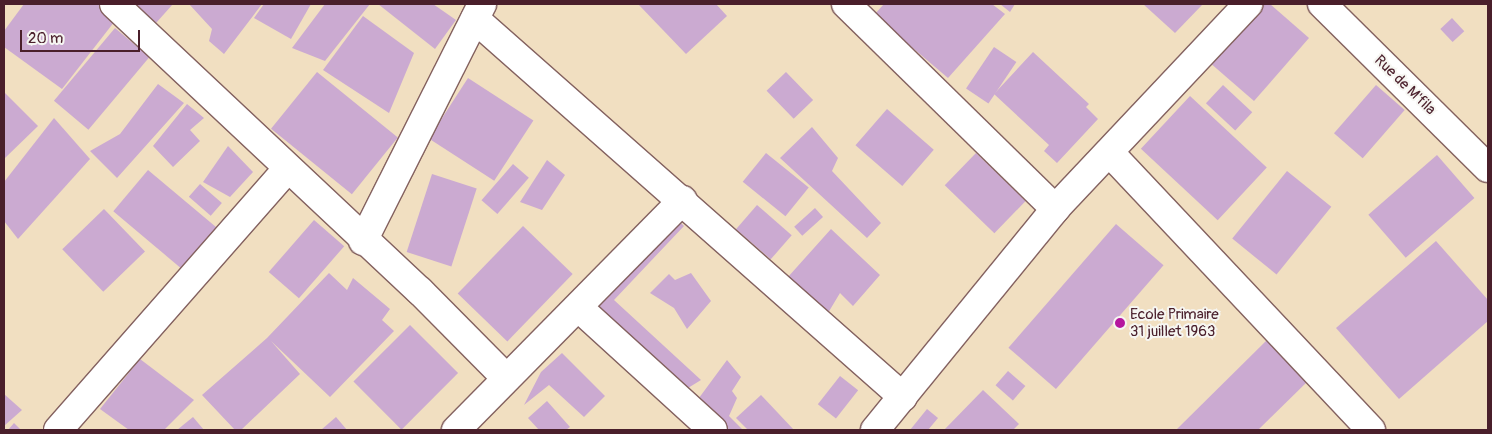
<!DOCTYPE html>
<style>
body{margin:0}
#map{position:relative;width:1492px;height:434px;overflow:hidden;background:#f1dfc1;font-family:Pangolin,sans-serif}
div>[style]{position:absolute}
.building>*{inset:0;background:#cbaad1;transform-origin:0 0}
.roads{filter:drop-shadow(1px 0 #846260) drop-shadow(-1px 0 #846260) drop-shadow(0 1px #846260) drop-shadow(0 -1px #846260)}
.minor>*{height:28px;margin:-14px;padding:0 14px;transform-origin:14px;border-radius:14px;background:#fff}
.dots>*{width:14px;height:14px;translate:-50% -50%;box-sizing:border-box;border:2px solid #f6f6f2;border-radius:50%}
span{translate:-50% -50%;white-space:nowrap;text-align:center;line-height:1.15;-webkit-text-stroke:4px #f6f6f2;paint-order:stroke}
.street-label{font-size:15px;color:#4a1f2b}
.poi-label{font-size:15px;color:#4a1f2b}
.left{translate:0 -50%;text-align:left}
.frame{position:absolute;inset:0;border:5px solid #4a1f2b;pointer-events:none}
.scale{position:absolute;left:20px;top:30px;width:120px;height:22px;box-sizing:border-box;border:2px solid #4a1f2b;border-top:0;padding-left:6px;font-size:15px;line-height:18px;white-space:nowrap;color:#4a1f2b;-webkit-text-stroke:4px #f6f6f2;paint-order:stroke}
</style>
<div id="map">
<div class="building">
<div style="clip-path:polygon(24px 4px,100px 4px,118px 17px,62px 89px,4px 47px,4px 31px)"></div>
<div style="clip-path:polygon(135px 4px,173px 4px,156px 23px)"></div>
<div style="clip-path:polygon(189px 4px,262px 4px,224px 54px,209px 41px,212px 29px)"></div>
<div style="clip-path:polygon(264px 4px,311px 4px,291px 39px,254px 18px)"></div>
<div style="clip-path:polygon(325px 4px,370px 4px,325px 61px,292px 48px)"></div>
<div style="clip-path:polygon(378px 4px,433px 4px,456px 20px,435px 49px)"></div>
<div style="clip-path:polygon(638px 4px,716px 4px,727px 16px,686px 54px)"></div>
<div style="clip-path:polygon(884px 4px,992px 4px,1005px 14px,948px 78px,874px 15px)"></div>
<div style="clip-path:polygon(1000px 4px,1015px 4px,1010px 12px)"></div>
<div style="clip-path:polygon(1143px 4px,1203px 4px,1175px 33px)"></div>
<div style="clip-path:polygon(1260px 4px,1270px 4px,1309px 38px,1254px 101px,1209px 62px)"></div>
<div style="clip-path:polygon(363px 16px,414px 53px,389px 113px,323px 70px)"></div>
<div style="left:1452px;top:18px;width:18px;height:16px;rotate:47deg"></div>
<div style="left:115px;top:28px;width:45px;height:95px;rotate:40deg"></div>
<div style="left:994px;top:47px;width:27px;height:50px;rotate:34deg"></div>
<div style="clip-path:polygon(1033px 52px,1089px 104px,1086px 107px,1098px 119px,1057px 163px,1044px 151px,1049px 145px,994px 94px)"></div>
<div style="left:317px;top:72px;width:104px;height:73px;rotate:39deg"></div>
<div style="left:786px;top:72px;width:39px;height:27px;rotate:46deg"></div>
<div style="left:468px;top:78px;width:78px;height:72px;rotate:33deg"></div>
<div style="clip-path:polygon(158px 84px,184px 103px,117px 178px,90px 151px,120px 134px)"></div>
<div style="left:1223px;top:85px;width:40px;height:25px;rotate:43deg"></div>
<div style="left:1376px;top:85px;width:38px;height:64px;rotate:41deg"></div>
<div style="clip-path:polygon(4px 92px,38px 126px,4px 159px)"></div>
<div style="left:1190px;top:96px;width:105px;height:72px;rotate:43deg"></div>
<div style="clip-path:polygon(187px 104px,204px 118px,190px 130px,200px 141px,173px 167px,153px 146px)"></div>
<div style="left:887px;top:109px;width:62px;height:48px;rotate:41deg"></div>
<div style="clip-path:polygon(54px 118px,90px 159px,18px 239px,4px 221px,4px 182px)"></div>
<div style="clip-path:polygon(812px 127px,838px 158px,832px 171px,881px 223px,867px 238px,780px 158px)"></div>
<div style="clip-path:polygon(228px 146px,253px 172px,230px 197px,203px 182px)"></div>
<div style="left:766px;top:153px;width:55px;height:37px;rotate:39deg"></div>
<div style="left:976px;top:153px;width:69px;height:45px;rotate:44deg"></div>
<div style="left:1437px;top:155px;width:57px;height:91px;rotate:49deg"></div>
<div style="clip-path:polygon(547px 160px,565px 175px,542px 210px,520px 202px)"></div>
<div style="left:513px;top:164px;width:21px;height:48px;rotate:41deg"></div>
<div style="left:148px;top:170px;width:93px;height:54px;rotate:40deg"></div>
<div style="left:1287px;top:171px;width:57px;height:87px;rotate:39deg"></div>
<div style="left:432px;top:174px;width:47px;height:82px;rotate:18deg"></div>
<div style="left:200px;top:184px;width:29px;height:17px;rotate:41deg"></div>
<div style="left:757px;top:205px;width:46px;height:32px;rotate:41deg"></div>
<div style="left:815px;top:208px;width:12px;height:28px;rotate:48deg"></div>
<div style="left:104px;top:209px;width:59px;height:58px;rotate:46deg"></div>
<div style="clip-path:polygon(677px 219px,684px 226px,614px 300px,701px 380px,688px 388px,593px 306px)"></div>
<div style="left:314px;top:220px;width:40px;height:69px;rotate:41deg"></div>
<div style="left:1116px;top:224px;width:63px;height:164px;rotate:41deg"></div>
<div style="left:523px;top:226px;width:69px;height:94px;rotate:44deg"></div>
<div style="clip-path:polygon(831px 229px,880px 275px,853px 306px,840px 293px,828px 313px,788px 277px)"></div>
<div style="clip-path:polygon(1436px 241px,1488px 300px,1488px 321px,1399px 399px,1336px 328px)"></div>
<div style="clip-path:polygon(329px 273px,347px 290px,353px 278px,390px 309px,382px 320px,394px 331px,330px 397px,271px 341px,300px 374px,241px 430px,235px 430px,202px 395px,267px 338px)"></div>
<div style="clip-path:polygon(691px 273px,711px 301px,687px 329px,674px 308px,650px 293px,669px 274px,675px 280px)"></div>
<div style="left:410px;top:325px;width:68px;height:80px;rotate:45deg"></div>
<div style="clip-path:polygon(1268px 339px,1309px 380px,1258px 430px,1176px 430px)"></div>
<div style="clip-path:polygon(562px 353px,605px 396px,584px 417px,549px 385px,524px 405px,541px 372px)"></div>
<div style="clip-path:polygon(140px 359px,194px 400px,164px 430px,129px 430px,100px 409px)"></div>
<div style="clip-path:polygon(727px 360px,741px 377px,732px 391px,737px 398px,729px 416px,743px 430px,722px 430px,696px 402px)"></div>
<div style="left:1008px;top:371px;width:23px;height:19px;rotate:41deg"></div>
<div style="left:840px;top:376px;width:23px;height:36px;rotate:38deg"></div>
<div style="clip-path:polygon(983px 390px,1019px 424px,1013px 430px,944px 430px)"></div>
<div style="clip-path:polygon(4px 394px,22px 410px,4px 426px)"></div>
<div style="clip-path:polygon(761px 395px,794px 430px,748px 430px,736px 418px)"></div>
<div style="clip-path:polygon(547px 401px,570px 427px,566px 430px,539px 430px,528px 418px)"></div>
<div style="clip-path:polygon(927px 409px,938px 418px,928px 430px,910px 430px)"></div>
<div style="clip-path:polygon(193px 417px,204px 430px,177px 430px)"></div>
<div style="clip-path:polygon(336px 417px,347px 430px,321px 430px)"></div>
<div style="clip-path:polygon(14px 423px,21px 430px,8px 430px)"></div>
</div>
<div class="roads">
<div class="minor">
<div style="left:114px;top:4px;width:420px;rotate:43.2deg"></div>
<div style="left:420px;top:291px;width:122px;rotate:45.3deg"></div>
<div style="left:846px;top:4px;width:293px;rotate:44.4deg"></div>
<div style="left:1322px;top:4px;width:233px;rotate:44.7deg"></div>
<div style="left:475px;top:19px;width:571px;rotate:41.45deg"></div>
<div style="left:1111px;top:154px;width:379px;rotate:46.7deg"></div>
<div style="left:363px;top:241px;width:265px;rotate:-63.3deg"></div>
<div style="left:579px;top:308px;width:181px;rotate:42.3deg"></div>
<div style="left:58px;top:430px;width:347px;rotate:-48.7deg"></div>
<div style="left:456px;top:430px;width:323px;rotate:-45.4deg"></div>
<div style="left:875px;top:430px;width:285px;rotate:-50.8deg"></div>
<div style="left:1055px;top:209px;width:282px;rotate:-46.7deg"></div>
</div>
</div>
<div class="dots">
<div style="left:1120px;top:323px;background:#b5179e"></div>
</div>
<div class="street-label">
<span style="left:1405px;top:85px;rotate:44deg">Rue de M'fila</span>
</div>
<div class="poi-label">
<span class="left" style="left:1130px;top:323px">Ecole Primaire<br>31 juillet 1963</span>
</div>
<div class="frame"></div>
<div class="scale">20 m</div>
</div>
